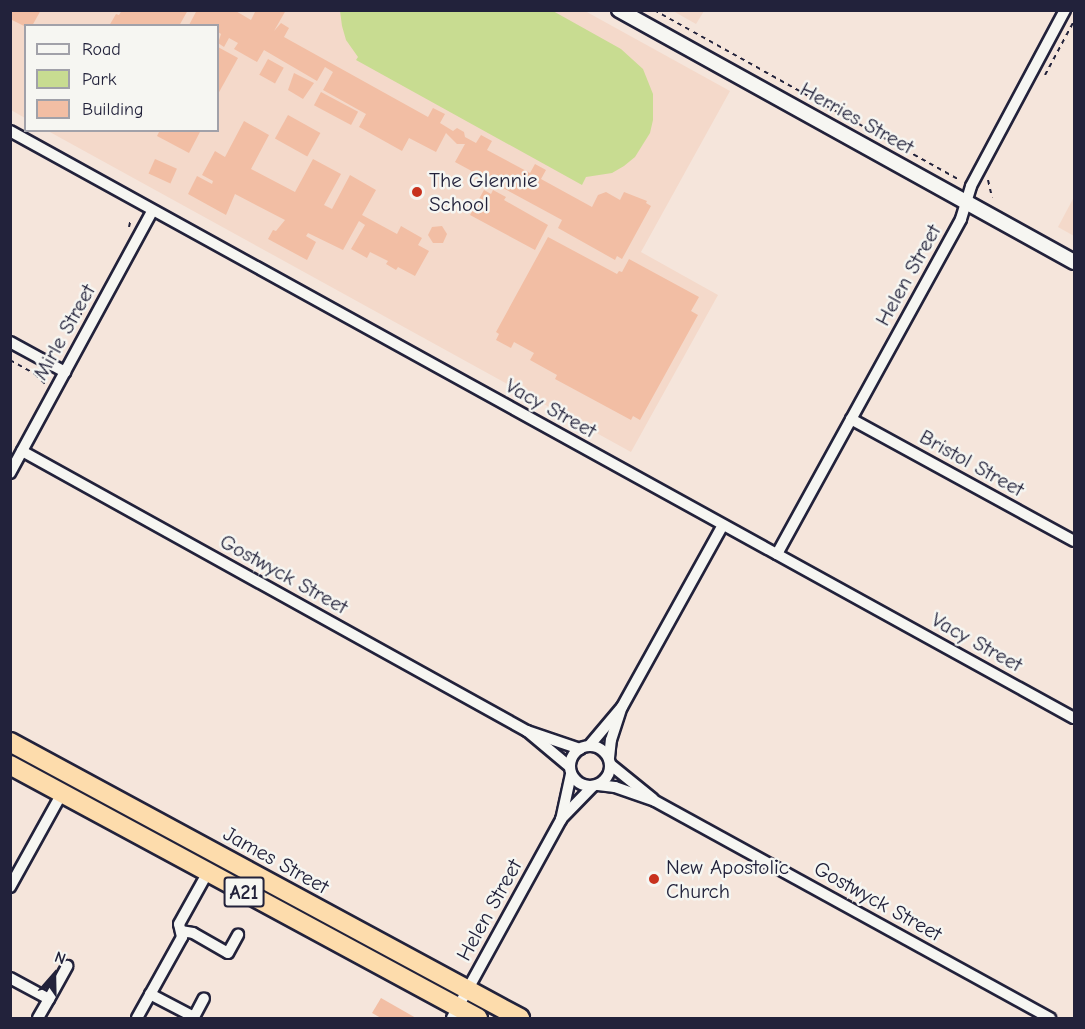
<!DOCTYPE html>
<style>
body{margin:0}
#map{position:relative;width:1085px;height:1029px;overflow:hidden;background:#f5e5db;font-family:"Comic Neue",sans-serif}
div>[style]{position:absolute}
.built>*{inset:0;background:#f4d9ca}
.green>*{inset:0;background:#c8dc91}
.building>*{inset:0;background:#f2bea4;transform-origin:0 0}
.path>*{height:2px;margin-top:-1px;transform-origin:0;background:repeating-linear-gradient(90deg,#22223b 0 4.5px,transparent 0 9px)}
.roads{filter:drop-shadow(2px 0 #22223b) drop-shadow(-2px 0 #22223b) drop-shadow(0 2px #22223b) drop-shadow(0 -2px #22223b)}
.minor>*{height:10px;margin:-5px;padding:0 5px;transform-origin:5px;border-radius:5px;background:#f6f6f2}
.minor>.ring{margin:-5px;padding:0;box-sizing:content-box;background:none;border:10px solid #f6f6f2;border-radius:50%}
.tertiary>*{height:14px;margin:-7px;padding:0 7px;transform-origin:7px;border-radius:7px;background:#f6f6f2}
.trunk>*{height:18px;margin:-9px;padding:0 9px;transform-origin:9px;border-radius:9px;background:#fddcac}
.dots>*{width:16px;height:16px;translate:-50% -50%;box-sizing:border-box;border:3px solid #f6f6f2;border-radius:50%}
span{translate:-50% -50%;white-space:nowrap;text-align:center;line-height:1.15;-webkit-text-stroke:5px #f6f6f2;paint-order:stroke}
.shield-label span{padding:2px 4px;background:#f6f6f2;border:2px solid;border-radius:4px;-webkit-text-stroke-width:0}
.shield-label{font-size:20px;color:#22223b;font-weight:700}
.street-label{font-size:21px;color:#22223b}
.poi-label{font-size:21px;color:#22223b}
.left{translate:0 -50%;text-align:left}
.frame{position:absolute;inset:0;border:12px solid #22223b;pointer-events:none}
.legend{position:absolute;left:24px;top:24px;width:195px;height:108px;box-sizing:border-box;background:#f6f6f2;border:2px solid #a1a1a9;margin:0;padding:8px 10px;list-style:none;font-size:18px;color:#22223b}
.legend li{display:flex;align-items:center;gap:12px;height:30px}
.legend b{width:30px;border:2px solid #a1a1a9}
.north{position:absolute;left:24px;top:945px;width:60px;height:60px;-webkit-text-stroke:4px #f6f6f2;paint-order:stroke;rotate:20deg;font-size:16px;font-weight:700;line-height:24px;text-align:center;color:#22223b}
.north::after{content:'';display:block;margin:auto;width:21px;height:27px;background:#22223b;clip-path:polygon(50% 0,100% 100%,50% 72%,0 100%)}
</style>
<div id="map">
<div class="built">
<div style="clip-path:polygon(11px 11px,585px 11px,730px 91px,641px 252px,718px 295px,631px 452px,48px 131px,218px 130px,218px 26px,26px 26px,25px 118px,11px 110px)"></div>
<div style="clip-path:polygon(673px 11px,704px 11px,696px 24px)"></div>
<div style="clip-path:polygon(1074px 197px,1074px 236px,1058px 227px)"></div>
</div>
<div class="green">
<div style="clip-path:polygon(340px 11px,553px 11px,621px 49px,643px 69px,653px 94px,653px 120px,650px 133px,635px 157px,624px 166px,612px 173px,586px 177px,582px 185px,356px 60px,358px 57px,346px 40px,342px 26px)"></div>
</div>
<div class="building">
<div style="clip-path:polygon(10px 10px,41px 10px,32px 26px,26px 27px,10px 19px)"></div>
<div style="clip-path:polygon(122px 10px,188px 10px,179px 26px,109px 26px,116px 14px,119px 15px)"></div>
<div style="clip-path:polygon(197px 10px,234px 10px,251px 20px,256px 10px,286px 10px,274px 31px,281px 23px,289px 28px,284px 37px,428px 117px,433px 108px,445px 114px,440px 123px,453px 131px,457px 128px,464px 132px,465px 137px,476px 143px,481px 135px,492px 141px,487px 150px,530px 173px,535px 164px,546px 170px,541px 179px,592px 207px,598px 195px,606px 192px,620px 200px,624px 192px,647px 201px,646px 203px,651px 206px,622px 259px,617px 256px,615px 260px,558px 228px,562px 220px,455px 162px,465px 144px,457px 144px,446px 133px,436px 152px,409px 138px,402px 151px,359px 127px,366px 114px,323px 90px,333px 72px,325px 67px,317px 81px,264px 50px,257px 62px,234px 49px,238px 43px,229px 38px,224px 47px,218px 43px,221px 34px,218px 32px,218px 26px,189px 25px)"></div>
<div style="clip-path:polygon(218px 47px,238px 58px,218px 94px)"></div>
<div style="left:268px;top:59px;width:18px;height:18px;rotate:29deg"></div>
<div style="clip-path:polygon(294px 73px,314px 83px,303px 99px,288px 90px)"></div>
<div style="left:321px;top:92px;width:42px;height:15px;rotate:28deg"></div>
<div style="left:288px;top:115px;width:37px;height:27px;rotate:29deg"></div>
<div style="clip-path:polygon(244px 121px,269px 135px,251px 169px,295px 192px,313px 159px,341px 174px,324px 205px,332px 209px,350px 175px,376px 190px,362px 215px,397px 234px,401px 226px,422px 238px,418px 245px,429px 251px,415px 276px,398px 267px,396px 270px,386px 264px,388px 261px,370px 252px,367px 258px,351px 249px,365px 225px,359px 221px,343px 250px,308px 233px,306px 236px,316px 242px,307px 260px,268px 239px,273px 230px,276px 231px,285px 220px,235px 194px,226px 215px,188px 194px,197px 176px,212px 184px,213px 181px,202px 175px,215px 151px,225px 157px)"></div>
<div style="clip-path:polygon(160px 130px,201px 130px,189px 153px,157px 136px)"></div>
<div style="left:155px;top:159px;width:24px;height:16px;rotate:24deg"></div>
<div style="clip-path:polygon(484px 190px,491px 194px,493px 190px,506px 197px,504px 200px,548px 225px,535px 250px,470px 215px)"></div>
<div style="clip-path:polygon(442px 226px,447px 234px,443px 243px,433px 243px,428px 235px,432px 227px)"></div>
<div style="clip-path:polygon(548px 237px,617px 274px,619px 271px,622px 272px,629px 259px,699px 297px,691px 311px,698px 315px,640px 420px,633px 416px,631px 420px,555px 379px,557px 375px,530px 360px,534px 353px,514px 342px,511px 348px,496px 340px,499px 334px,496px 332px)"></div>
<div style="clip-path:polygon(381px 998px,416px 1018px,381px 1018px,372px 1013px)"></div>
</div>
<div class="path">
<div style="left:654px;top:10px;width:350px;rotate:29.1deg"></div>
<div style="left:1045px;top:75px;width:61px;rotate:-61.8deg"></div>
<div style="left:988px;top:180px;width:18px;rotate:77deg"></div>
<div style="left:129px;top:227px;width:9px;rotate:-77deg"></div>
<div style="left:75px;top:325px;width:25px;rotate:-61deg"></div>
<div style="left:10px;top:360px;width:29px;rotate:29deg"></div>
<div style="left:35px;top:374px;width:14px;rotate:45deg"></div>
</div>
<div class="roads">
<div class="minor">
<div style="left:10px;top:131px;width:1215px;rotate:28.89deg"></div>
<div style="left:10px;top:342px;width:63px;rotate:28.6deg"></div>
<div style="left:851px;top:419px;width:254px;rotate:28.7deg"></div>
<div style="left:22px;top:451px;width:577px;rotate:29.01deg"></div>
<div style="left:527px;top:731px;width:56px;rotate:39.9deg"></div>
<div style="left:10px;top:473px;width:298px;rotate:-61.5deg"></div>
<div style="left:777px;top:554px;width:382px;rotate:-61.2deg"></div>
<div style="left:961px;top:219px;width:34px;rotate:-73deg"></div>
<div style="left:971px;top:186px;width:200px;rotate:-61.9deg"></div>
<div style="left:527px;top:731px;width:56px;rotate:18.8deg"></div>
<div class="ring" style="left:570px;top:746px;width:30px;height:30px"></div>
<div style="left:589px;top:746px;width:51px;rotate:-49.8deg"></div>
<div style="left:622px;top:707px;width:208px;rotate:-61deg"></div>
<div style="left:609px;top:758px;width:18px;rotate:-84deg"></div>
<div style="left:611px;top:740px;width:32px;rotate:-72deg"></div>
<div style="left:611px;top:765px;width:54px;rotate:39deg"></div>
<div style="left:598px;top:785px;width:17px;rotate:7deg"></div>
<div style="left:615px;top:787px;width:42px;rotate:19.3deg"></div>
<div style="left:655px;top:801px;width:451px;rotate:28.8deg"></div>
<div style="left:561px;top:819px;width:45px;rotate:-45.9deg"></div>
<div style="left:10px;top:887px;width:107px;rotate:-61deg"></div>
<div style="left:181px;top:931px;width:12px;rotate:9deg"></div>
<div style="left:193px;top:933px;width:40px;rotate:29.7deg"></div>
<div style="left:228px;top:953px;width:21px;rotate:-61deg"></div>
<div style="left:10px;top:978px;width:44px;rotate:28.3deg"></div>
<div style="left:49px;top:999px;width:38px;rotate:-61deg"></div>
<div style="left:150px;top:994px;width:50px;rotate:27.6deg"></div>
<div style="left:194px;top:1017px;width:21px;rotate:-62deg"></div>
<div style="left:38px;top:1018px;width:22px;rotate:-60deg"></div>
<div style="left:137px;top:1018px;width:93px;rotate:-60.9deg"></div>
<div style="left:182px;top:937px;width:13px;rotate:-103deg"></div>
<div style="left:179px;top:924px;width:60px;rotate:-60.9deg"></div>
<div style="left:452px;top:1018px;width:226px;rotate:-61.2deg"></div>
<div style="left:561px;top:820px;width:47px;rotate:-77.7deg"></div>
</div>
<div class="tertiary">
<div style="left:619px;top:10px;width:520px;rotate:28.98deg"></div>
</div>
<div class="trunk">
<div style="left:10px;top:742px;width:580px;rotate:28.42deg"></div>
<div style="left:10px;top:765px;width:532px;rotate:28.4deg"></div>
</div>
</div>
<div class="dots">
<div style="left:417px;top:192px;background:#c8321e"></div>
<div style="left:654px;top:879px;background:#c8321e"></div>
</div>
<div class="shield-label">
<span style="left:244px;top:892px">A21</span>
</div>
<div class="street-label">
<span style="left:857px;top:118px;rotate:29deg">Herries Street</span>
<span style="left:908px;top:275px;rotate:-61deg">Helen Street</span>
<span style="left:64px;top:332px;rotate:-61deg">Mirle Street</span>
<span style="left:551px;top:408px;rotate:29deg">Vacy Street</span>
<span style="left:972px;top:463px;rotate:29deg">Bristol Street</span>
<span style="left:284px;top:574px;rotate:29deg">Gostwyck Street</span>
<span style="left:977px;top:642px;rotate:29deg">Vacy Street</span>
<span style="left:276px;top:860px;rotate:29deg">James Street</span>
<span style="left:878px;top:901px;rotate:29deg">Gostwyck Street</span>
<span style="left:489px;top:910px;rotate:-61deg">Helen Street</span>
</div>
<div class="poi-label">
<span class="left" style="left:429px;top:192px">The Glennie<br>School</span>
<span class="left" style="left:666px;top:879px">New Apostolic<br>Church</span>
</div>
<div class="frame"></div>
<ul class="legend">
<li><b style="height:8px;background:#f6f6f2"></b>Road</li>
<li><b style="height:16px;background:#c8dc91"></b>Park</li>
<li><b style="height:16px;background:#f2bea4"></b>Building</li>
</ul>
<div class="north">N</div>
</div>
